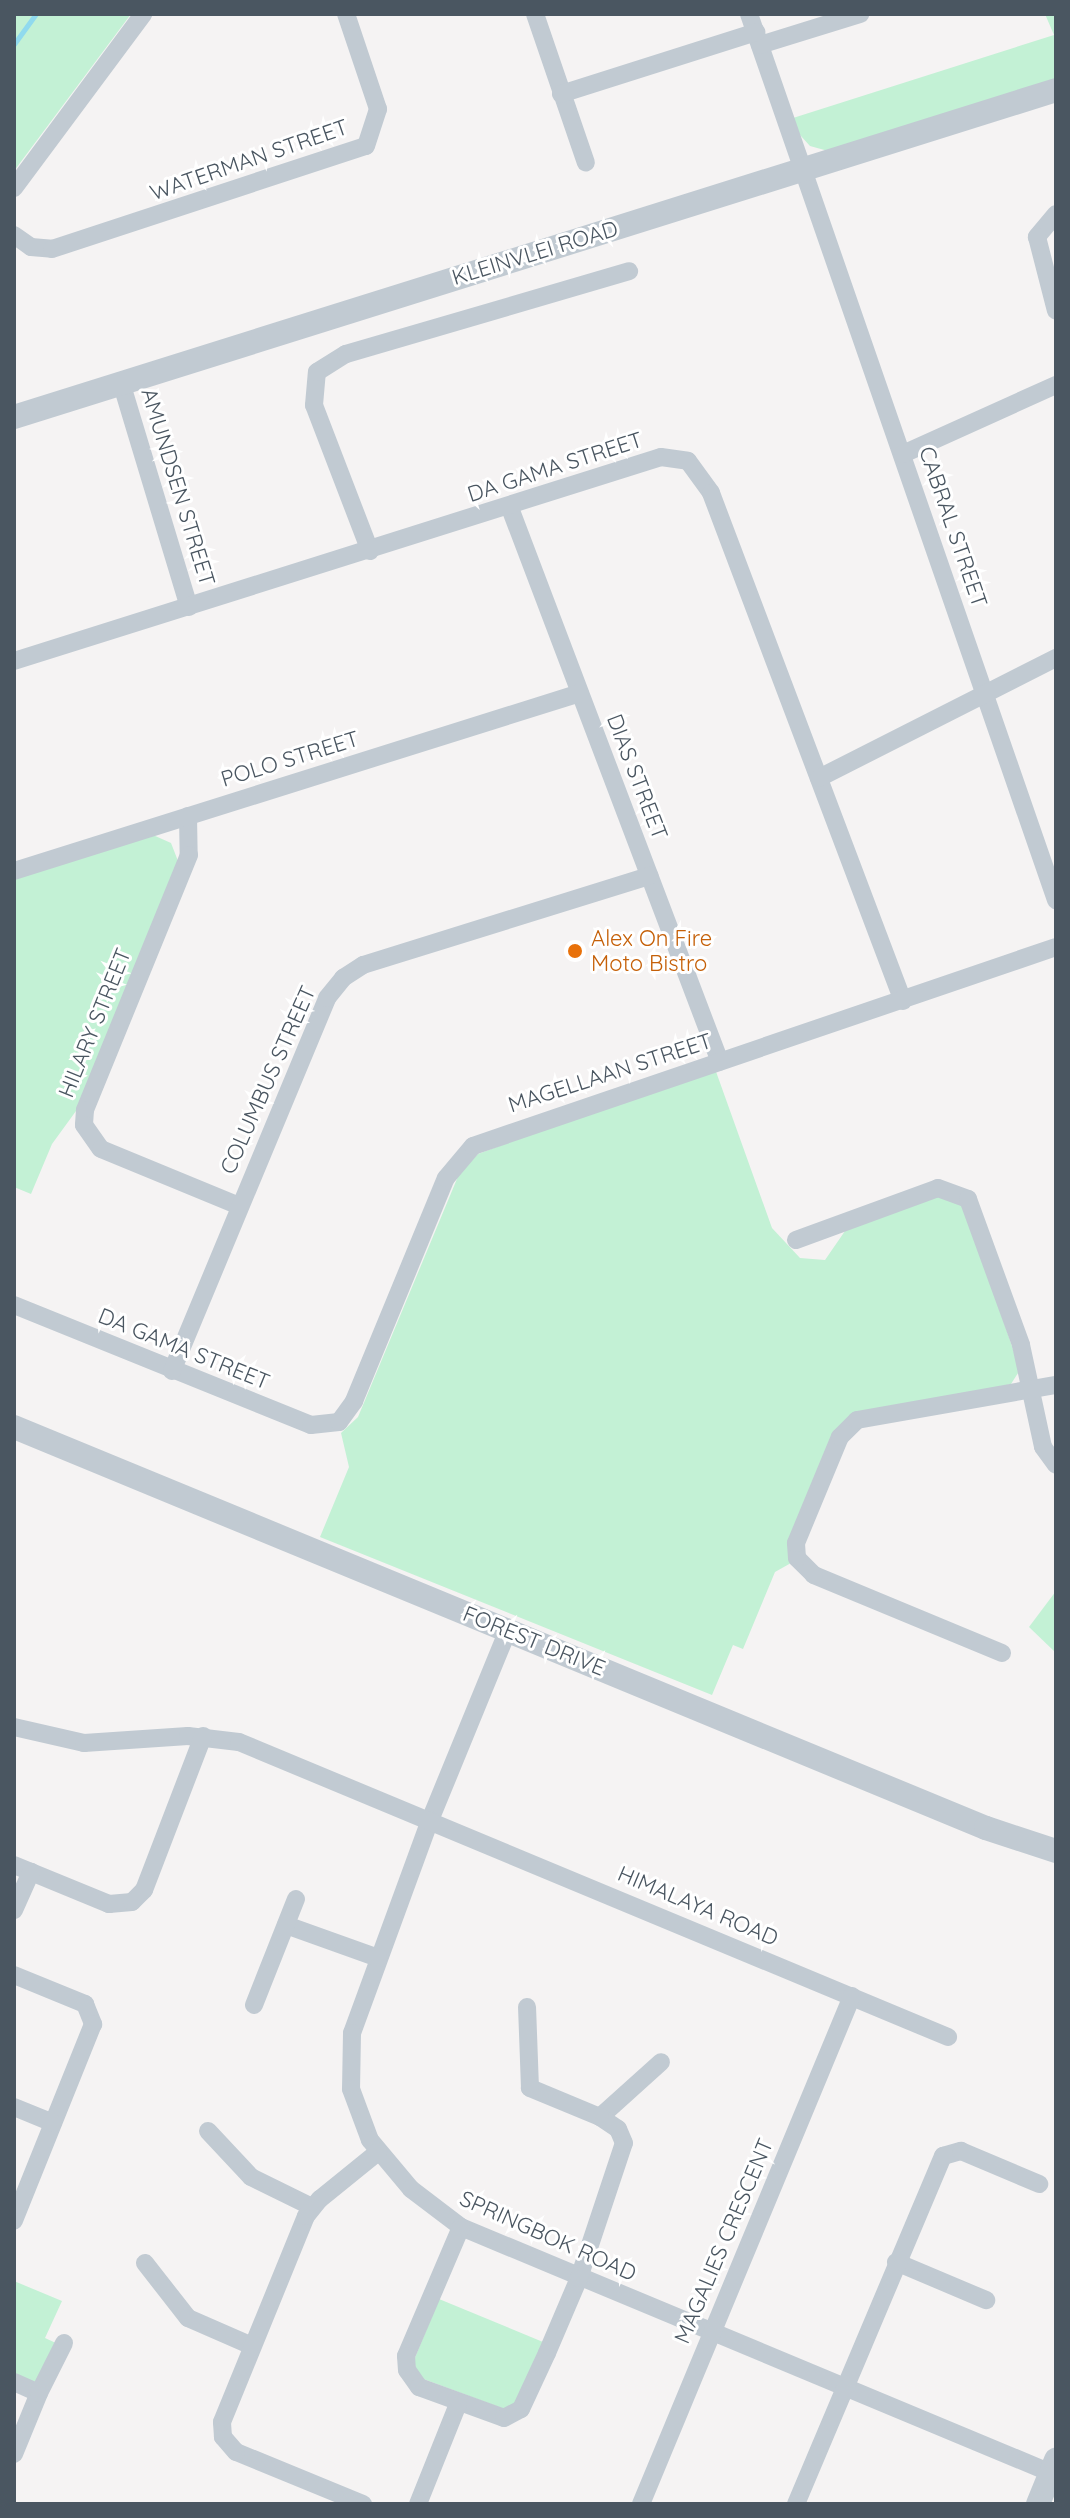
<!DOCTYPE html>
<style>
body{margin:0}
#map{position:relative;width:1070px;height:2518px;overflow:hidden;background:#f5f3f3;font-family:Quicksand,sans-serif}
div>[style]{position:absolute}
.green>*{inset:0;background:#c3f1d5}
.stream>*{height:5px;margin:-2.5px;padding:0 2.5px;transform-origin:2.5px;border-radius:2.5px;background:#90daee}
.minor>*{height:18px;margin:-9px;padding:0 9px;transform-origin:9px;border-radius:9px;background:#c1cad2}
.tertiary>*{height:24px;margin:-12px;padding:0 12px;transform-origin:12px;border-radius:12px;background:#c1cad2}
.dots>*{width:22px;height:22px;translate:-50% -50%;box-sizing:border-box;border:4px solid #fff;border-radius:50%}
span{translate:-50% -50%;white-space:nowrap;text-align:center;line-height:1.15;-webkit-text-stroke:6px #fff;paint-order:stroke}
.street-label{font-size:22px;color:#4a5661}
.food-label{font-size:22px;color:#c56008}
.left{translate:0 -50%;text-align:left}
.frame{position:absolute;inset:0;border:16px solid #4a5661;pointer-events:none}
</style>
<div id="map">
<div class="green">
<div style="clip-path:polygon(14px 14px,131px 14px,14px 171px)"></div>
<div style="clip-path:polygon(1045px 14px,1056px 14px,1056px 80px,828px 151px,810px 146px,800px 135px,793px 118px,1054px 35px)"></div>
<div style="clip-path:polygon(153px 835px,171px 843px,178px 861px,76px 1111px,52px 1144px,31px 1194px,14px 1187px,14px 877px)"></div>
<div style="clip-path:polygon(714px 1066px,772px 1228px,800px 1258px,825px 1260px,845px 1231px,934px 1196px,964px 1204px,1020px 1370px,1011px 1384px,834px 1430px,789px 1543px,791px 1563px,775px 1572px,743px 1649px,733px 1645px,712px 1695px,320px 1537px,349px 1467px,341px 1433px,358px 1417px,459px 1174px,478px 1154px)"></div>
<div style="clip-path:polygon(1056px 1591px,1056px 1653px,1029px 1627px)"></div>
<div style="clip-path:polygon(14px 2281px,62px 2301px,45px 2338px,58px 2344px,35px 2382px,14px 2376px)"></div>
<div style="clip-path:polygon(439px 2299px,543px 2342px,519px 2401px,507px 2410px,418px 2377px,414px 2360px)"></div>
</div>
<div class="stream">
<div style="left:14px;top:44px;width:37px;rotate:-54deg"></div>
</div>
<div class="minor">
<div style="left:535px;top:14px;width:157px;rotate:71.1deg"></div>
<div style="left:749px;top:14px;width:938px;rotate:70.89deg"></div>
<div style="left:760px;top:45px;width:105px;rotate:-17.2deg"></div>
<div style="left:561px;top:94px;width:205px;rotate:-17.6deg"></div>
<div style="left:14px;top:188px;width:217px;rotate:-53.4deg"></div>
<div style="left:1056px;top:214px;width:30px;rotate:130deg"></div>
<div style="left:1037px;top:237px;width:76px;rotate:75.6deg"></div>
<div style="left:14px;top:235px;width:21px;rotate:35deg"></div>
<div style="left:31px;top:247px;width:21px;rotate:5deg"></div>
<div style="left:52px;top:249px;width:330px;rotate:-18.2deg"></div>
<div style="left:366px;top:146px;width:39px;rotate:-72deg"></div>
<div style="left:378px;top:109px;width:100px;rotate:-108.6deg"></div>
<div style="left:121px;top:382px;width:235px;rotate:73.2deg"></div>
<div style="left:903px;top:454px;width:168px;rotate:-24.3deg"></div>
<div style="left:510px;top:508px;width:592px;rotate:69.24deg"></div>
<div style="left:370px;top:551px;width:156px;rotate:-111deg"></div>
<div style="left:314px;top:405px;width:33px;rotate:-85deg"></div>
<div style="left:317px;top:372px;width:34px;rotate:-32deg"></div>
<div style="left:346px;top:354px;width:295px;rotate:-16.3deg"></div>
<div style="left:14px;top:661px;width:678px;rotate:-17.5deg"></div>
<div style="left:661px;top:457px;width:27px;rotate:8deg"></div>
<div style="left:688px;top:461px;width:39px;rotate:54deg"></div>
<div style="left:711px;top:493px;width:543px;rotate:69.3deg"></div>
<div style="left:819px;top:778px;width:266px;rotate:-26.9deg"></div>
<div style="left:188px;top:816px;width:39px;rotate:89deg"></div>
<div style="left:189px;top:855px;width:275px;rotate:112.2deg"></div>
<div style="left:85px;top:1110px;width:15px;rotate:94deg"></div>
<div style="left:84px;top:1125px;width:29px;rotate:55deg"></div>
<div style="left:101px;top:1149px;width:149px;rotate:22.4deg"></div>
<div style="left:14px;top:871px;width:593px;rotate:-17.46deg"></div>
<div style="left:796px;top:1240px;width:151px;rotate:-20.1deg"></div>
<div style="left:938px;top:1188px;width:32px;rotate:20deg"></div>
<div style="left:968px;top:1199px;width:155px;rotate:70deg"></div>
<div style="left:1021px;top:1345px;width:104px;rotate:77.8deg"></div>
<div style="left:1043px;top:1447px;width:22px;rotate:54deg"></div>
<div style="left:14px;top:1305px;width:320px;rotate:22deg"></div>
<div style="left:311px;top:1425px;width:28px;rotate:-6deg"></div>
<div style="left:339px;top:1422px;width:26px;rotate:-54deg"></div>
<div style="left:354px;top:1401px;width:241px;rotate:-67.6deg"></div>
<div style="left:446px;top:1178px;width:42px;rotate:-49.8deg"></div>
<div style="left:473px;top:1146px;width:616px;rotate:-18.85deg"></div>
<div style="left:172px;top:1371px;width:404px;rotate:-67.4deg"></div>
<div style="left:327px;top:998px;width:26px;rotate:-51deg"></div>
<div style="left:343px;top:978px;width:24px;rotate:-33deg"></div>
<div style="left:363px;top:965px;width:300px;rotate:-17.3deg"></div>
<div style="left:508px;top:1630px;width:205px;rotate:112.3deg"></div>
<div style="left:430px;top:1820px;width:227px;rotate:110.1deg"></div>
<div style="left:352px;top:2033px;width:56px;rotate:91deg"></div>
<div style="left:351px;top:2089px;width:54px;rotate:69.6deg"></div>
<div style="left:370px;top:2140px;width:64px;rotate:50.1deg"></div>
<div style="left:411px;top:2189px;width:63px;rotate:37.2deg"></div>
<div style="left:461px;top:2227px;width:645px;rotate:22.63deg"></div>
<div style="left:1002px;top:1653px;width:204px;rotate:-157.5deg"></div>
<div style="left:814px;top:1575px;width:24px;rotate:-135deg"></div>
<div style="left:797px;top:1558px;width:15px;rotate:-94deg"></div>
<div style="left:796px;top:1543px;width:115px;rotate:-67.5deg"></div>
<div style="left:840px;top:1437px;width:24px;rotate:-45deg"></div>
<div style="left:857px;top:1420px;width:202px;rotate:-10deg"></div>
<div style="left:14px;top:1727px;width:72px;rotate:12.9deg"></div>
<div style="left:84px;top:1743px;width:104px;rotate:-3.9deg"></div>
<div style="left:188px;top:1736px;width:51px;rotate:6.7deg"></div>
<div style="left:239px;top:1742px;width:768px;rotate:22.59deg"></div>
<div style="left:14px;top:1865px;width:103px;rotate:22.3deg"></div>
<div style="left:109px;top:1904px;width:23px;rotate:-5deg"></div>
<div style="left:132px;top:1902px;width:17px;rotate:-45deg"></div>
<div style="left:144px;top:1890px;width:165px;rotate:-69deg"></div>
<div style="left:14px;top:1910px;width:42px;rotate:-65.9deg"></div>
<div style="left:286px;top:1925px;width:98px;rotate:19.7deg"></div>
<div style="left:14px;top:1975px;width:77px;rotate:22.2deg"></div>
<div style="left:85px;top:2004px;width:22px;rotate:68deg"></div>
<div style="left:93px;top:2024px;width:212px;rotate:111.9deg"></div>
<div style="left:254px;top:2005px;width:114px;rotate:-68.4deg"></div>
<div style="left:14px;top:2107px;width:42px;rotate:22.3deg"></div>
<div style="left:600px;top:2117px;width:82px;rotate:-42deg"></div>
<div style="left:208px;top:2131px;width:63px;rotate:46.9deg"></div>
<div style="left:251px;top:2177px;width:68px;rotate:26.2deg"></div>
<div style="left:461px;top:2227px;width:140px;rotate:113.1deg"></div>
<div style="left:406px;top:2356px;width:14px;rotate:86deg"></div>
<div style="left:407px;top:2370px;width:21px;rotate:55deg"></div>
<div style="left:419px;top:2387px;width:90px;rotate:20deg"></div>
<div style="left:504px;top:2418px;width:19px;rotate:-28deg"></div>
<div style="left:521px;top:2409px;width:62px;rotate:-65.1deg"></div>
<div style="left:547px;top:2353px;width:82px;rotate:-66.9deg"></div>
<div style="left:579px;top:2278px;width:142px;rotate:-71.6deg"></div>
<div style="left:624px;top:2143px;width:15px;rotate:-113deg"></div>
<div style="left:618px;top:2129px;width:22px;rotate:-146deg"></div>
<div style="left:600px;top:2117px;width:76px;rotate:-157.5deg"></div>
<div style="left:530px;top:2088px;width:81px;rotate:-92.1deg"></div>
<div style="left:896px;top:2262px;width:98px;rotate:22.9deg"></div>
<div style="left:145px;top:2263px;width:70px;rotate:52deg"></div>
<div style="left:188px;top:2318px;width:70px;rotate:23.6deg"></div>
<div style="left:14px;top:2382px;width:27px;rotate:24deg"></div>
<div style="left:39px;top:2393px;width:66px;rotate:112.3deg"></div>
<div style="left:39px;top:2393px;width:56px;rotate:-63.4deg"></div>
<div style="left:363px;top:2504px;width:137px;rotate:-157.7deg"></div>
<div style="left:236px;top:2452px;width:20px;rotate:-131deg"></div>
<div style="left:223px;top:2437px;width:15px;rotate:-94deg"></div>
<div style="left:222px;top:2422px;width:222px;rotate:-67.8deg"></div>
<div style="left:306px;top:2216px;width:22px;rotate:-51deg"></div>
<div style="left:320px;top:2199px;width:75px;rotate:-39deg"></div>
<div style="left:418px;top:2504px;width:108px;rotate:-68.2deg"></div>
<div style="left:641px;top:2504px;width:550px;rotate:-67.44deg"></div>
<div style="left:796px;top:2504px;width:378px;rotate:-67.1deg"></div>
<div style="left:943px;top:2156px;width:19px;rotate:-16deg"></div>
<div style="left:961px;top:2151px;width:85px;rotate:22.9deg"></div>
</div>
<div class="tertiary">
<div style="left:14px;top:417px;width:1092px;rotate:-17.42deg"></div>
<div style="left:14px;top:1427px;width:1051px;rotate:22.42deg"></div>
<div style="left:986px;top:1828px;width:74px;rotate:18.2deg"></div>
<div style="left:1038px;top:2504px;width:48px;rotate:-67.8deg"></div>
</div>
<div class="dots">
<div style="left:575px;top:951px;background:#e8710a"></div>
</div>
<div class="street-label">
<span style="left:249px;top:160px;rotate:-19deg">WATERMAN STREET</span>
<span style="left:535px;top:253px;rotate:-17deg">KLEINVLEI ROAD</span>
<span style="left:555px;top:467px;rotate:-18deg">DA GAMA STREET</span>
<span style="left:178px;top:487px;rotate:73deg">AMUNDSEN STREET</span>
<span style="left:953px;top:527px;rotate:71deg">CABRAL STREET</span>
<span style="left:290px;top:759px;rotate:-17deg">POLO STREET</span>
<span style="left:637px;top:777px;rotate:69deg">DIAS STREET</span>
<span style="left:95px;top:1023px;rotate:-68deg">HILARY STREET</span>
<span style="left:610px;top:1073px;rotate:-18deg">MAGELLAAN STREET</span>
<span style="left:268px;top:1080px;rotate:-66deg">COLUMBUS STREET</span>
<span style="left:184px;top:1349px;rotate:22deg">DA GAMA STREET</span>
<span style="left:534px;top:1641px;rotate:22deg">FOREST DRIVE</span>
<span style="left:698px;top:1906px;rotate:23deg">HIMALAYA ROAD</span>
<span style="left:548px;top:2236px;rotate:24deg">SPRINGBOK ROAD</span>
<span style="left:724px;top:2241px;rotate:-67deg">MAGALIES CRESCENT</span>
</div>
<div class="food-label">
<span class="left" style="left:591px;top:951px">Alex On Fire<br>Moto Bistro</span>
</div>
<div class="frame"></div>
</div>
